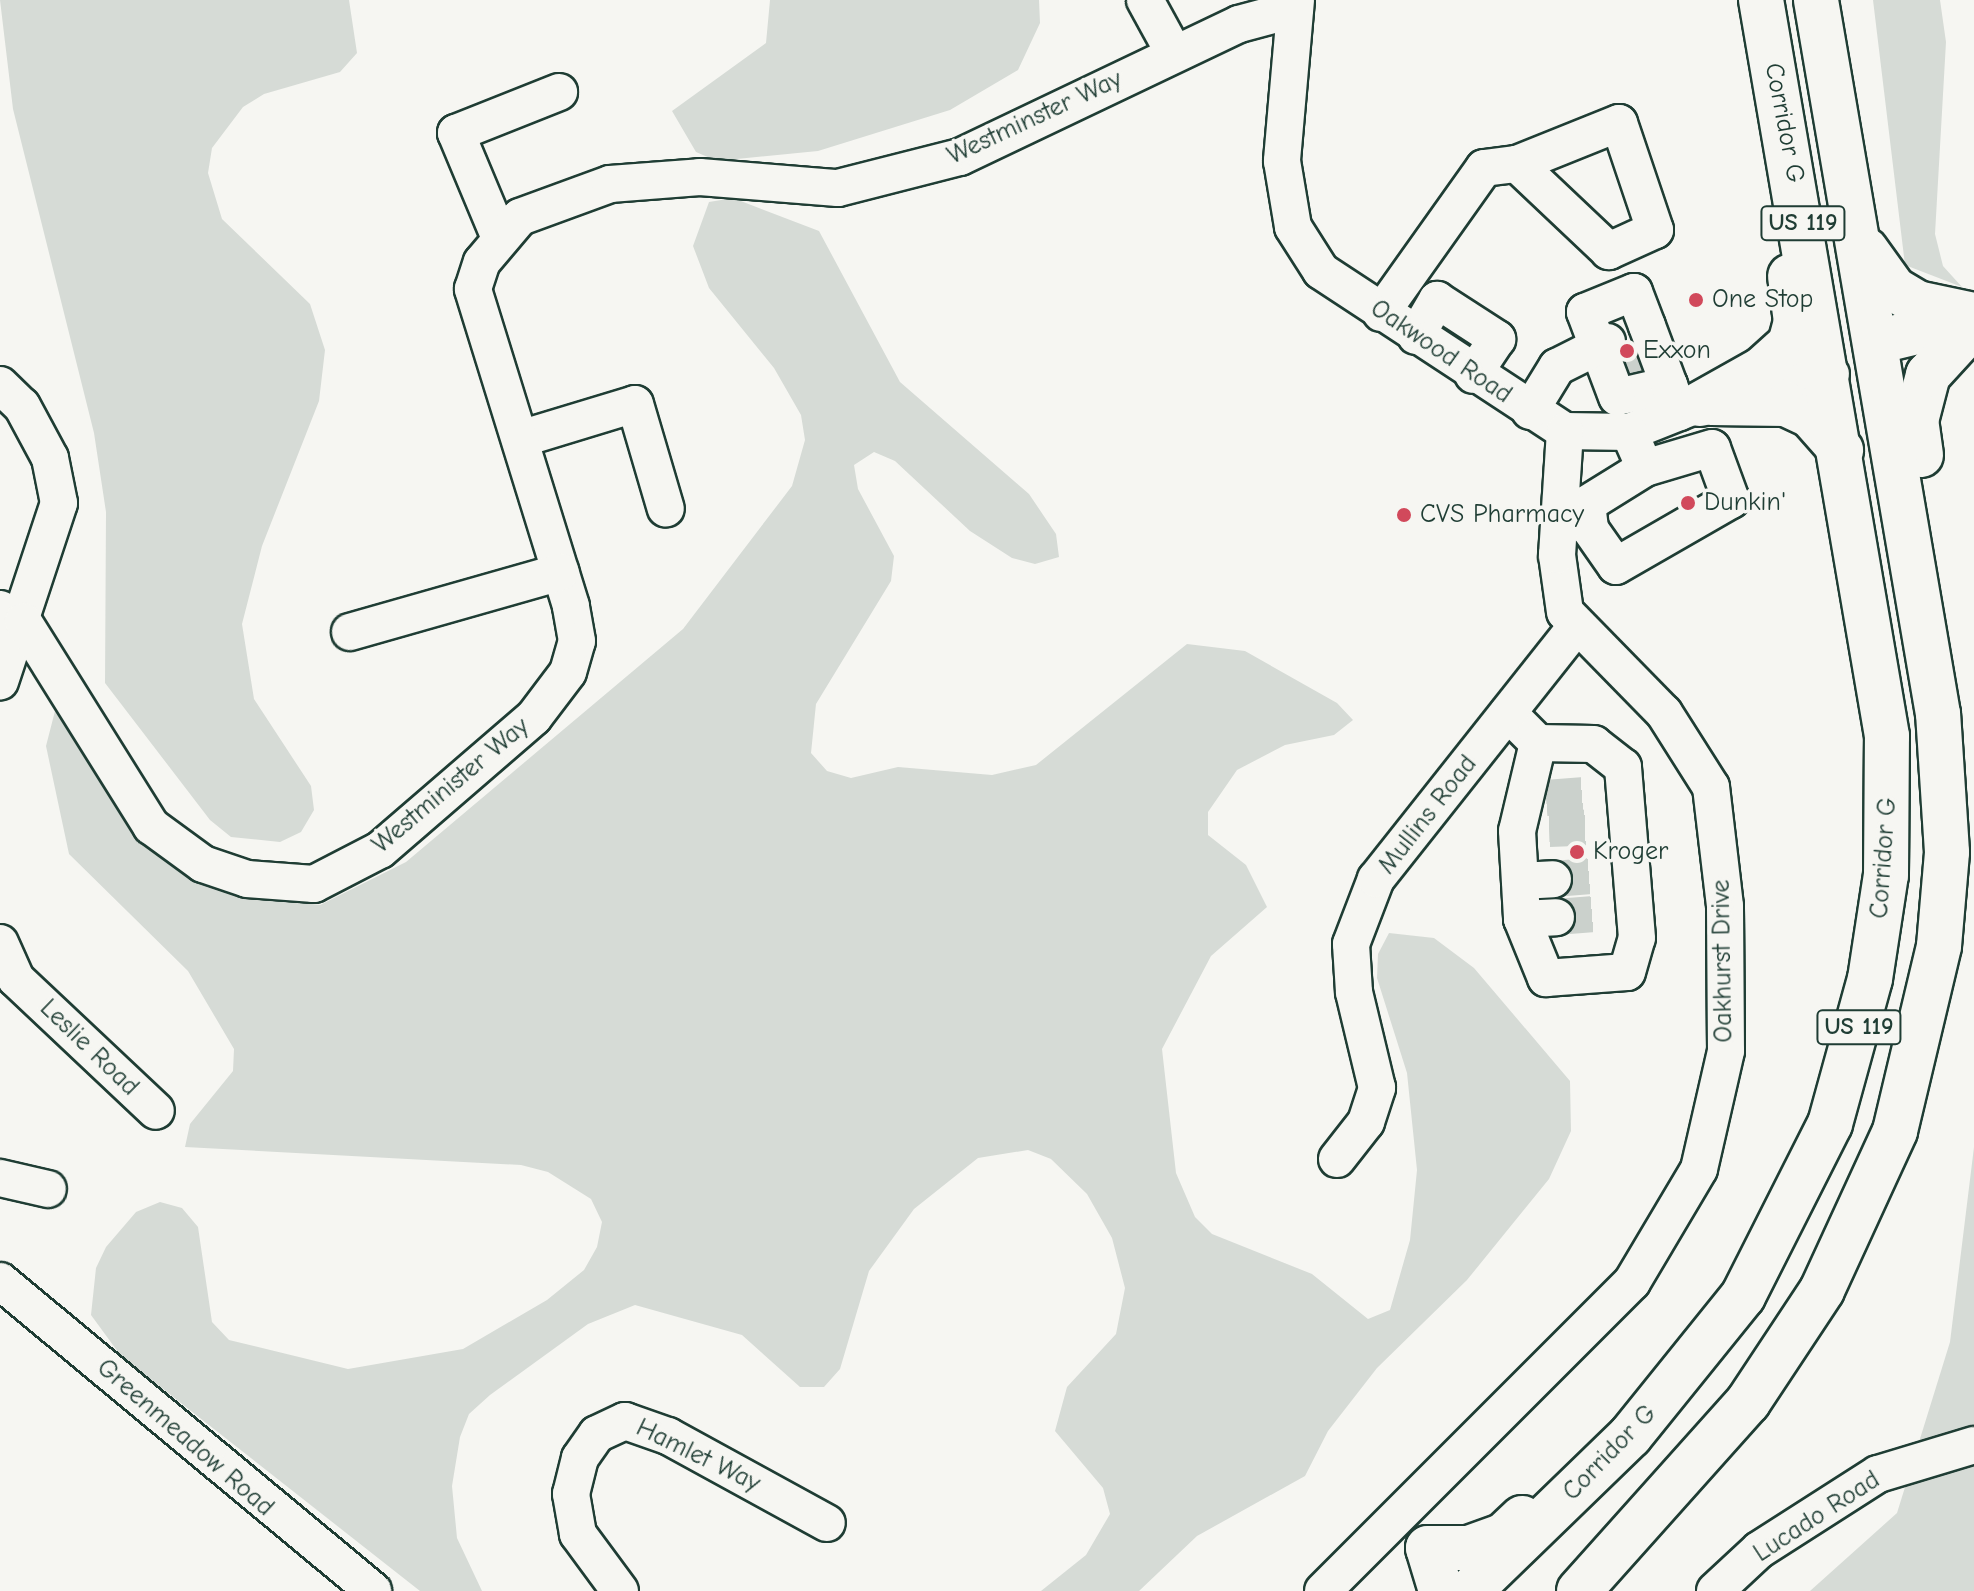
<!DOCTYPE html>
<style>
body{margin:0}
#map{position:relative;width:1974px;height:1591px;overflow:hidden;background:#f6f6f2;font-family:"Comic Neue",sans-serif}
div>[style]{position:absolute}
.green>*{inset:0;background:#d6dbd6}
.minor-tunnel>*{height:36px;margin-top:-18px;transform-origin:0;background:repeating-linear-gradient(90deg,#cbd1cc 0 36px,transparent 0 54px)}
.roads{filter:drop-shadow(2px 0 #1f3d34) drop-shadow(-2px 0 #1f3d34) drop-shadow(0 2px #1f3d34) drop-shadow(0 -2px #1f3d34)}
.minor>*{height:36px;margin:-18px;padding:0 18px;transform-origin:18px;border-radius:18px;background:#f6f6f2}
.major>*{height:44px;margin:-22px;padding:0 22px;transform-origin:22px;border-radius:22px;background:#f6f6f2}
.highway>*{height:44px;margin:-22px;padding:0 22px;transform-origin:22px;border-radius:22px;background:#f6f6f2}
.dots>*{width:22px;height:22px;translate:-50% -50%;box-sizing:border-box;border:4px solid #f6f6f2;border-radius:50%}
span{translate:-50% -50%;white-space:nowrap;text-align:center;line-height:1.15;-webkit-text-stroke:7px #f6f6f2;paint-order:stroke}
.shield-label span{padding:2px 6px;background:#f6f6f2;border:2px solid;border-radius:6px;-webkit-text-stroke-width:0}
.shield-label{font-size:24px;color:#1f3d34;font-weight:700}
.street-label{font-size:26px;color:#1f3d34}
.poi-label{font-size:26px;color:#1f3d34}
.left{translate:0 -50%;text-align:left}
</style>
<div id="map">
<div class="green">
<div style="clip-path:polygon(0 0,349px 0,357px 53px,340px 72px,264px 94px,243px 107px,212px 148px,208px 173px,222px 219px,310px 304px,325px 350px,319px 401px,262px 546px,242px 624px,254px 699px,311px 786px,314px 810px,301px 832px,280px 842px,231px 837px,210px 820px,105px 683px,106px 512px,94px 433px,13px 109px)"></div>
<div style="clip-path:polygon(770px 0,1039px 0,1040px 23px,1018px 70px,950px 110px,818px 151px,717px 161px,696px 152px,672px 111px,766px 43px)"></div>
<div style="clip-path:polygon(1873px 0,1940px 0,1946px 42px,1935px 234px,1943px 266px,1962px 287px,1905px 265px)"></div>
<div style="clip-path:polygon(733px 198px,819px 231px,900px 382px,1029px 494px,1056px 534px,1059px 557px,1035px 564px,1012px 558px,970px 531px,895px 461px,874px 452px,854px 465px,858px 489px,894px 556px,891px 581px,816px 704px,811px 753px,827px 771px,851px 778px,898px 767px,992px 775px,1036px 765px,1187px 644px,1245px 651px,1337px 703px,1353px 720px,1334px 735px,1285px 745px,1237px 770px,1208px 812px,1208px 835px,1246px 865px,1267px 907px,1211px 956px,1162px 1049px,1176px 1173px,1195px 1217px,1212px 1234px,1312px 1274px,1368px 1319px,1390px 1310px,1410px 1240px,1417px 1170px,1407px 1073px,1377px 978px,1378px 954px,1389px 933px,1434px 938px,1474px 968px,1570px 1081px,1571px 1131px,1549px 1179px,1467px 1280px,1377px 1368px,1328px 1431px,1305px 1476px,1197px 1536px,1139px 1591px,1041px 1591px,1086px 1555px,1110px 1514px,1103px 1488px,1055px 1431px,1067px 1387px,1116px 1334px,1125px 1288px,1112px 1238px,1087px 1194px,1051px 1159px,1028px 1150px,978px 1158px,914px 1209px,869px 1271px,840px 1369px,824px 1387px,800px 1387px,742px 1335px,635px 1305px,588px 1324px,490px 1395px,469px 1414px,460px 1437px,452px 1486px,457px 1538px,482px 1591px,420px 1591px,121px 1356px,91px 1315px,96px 1268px,106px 1247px,136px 1212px,160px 1202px,182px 1208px,198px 1227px,212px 1322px,229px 1340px,348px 1369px,463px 1349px,547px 1300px,584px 1270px,597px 1247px,602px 1222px,591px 1199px,548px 1172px,521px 1165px,185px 1147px,190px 1124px,233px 1071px,234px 1049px,188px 971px,69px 854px,46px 746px,55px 711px,97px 747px,145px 845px,183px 871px,251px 896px,320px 905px,406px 862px,683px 629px,792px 486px,805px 440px,801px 415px,774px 368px,709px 288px,693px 246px,709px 202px)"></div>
<div style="clip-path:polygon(1974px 1147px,1974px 1591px,1810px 1591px,1897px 1513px,1950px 1342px)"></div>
</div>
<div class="minor-tunnel">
<div style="left:1618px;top:372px;width:30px;rotate:-23deg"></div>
<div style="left:1546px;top:798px;width:52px;rotate:-4.4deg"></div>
<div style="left:1549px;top:829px;width:52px;rotate:-2.2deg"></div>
<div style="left:1553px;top:879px;width:51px;rotate:-4.5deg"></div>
<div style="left:1556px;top:917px;width:51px;rotate:-4.5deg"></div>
</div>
<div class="roads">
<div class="minor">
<div style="left:1145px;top:0;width:60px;rotate:61.3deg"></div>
<div style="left:1296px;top:0;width:162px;rotate:95deg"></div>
<div style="left:1282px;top:161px;width:67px;rotate:80.5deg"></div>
<div style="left:1293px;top:227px;width:52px;rotate:57.5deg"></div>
<div style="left:1321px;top:271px;width:292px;rotate:33.3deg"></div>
<div style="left:1565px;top:431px;width:64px;rotate:0.9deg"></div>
<div style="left:1629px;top:432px;width:149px;rotate:-21.7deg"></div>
<div style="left:1767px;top:377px;width:64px;rotate:-2.7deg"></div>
<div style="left:500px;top:238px;width:114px;rotate:-112.7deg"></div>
<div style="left:456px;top:133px;width:111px;rotate:-21.7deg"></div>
<div style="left:1381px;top:313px;width:178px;rotate:-54.6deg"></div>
<div style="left:1484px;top:168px;width:33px;rotate:-7deg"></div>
<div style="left:1517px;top:164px;width:110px;rotate:-21.9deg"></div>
<div style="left:1619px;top:123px;width:113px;rotate:71.4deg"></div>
<div style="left:1655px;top:230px;width:51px;rotate:155.5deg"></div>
<div style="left:1609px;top:251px;width:127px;rotate:-136.6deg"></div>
<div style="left:1416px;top:336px;width:42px;rotate:-59.7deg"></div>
<div style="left:1437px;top:300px;width:72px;rotate:33deg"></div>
<div style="left:1497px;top:339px;width:43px;rotate:123.7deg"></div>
<div style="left:0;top:385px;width:30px;rotate:44deg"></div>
<div style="left:22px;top:406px;width:59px;rotate:61.7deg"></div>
<div style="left:50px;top:458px;width:46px;rotate:78.7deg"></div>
<div style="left:59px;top:503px;width:188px;rotate:108.3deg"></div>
<div style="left:1669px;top:385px;width:53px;rotate:167deg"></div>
<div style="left:1617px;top:397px;width:91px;rotate:-110.6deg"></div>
<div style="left:1585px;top:312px;width:53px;rotate:-22.2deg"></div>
<div style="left:1634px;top:292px;width:36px;rotate:69deg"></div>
<div style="left:1647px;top:326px;width:63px;rotate:69.6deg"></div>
<div style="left:1669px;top:385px;width:29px;rotate:70deg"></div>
<div style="left:1530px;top:411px;width:52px;rotate:-58.5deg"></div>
<div style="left:1557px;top:367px;width:56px;rotate:-26.6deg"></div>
<div style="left:1629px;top:432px;width:39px;rotate:66deg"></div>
<div style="left:1645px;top:468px;width:68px;rotate:148.2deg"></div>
<div style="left:1587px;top:504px;width:25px;rotate:83deg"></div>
<div style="left:1590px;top:529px;width:45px;rotate:54.9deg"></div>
<div style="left:1616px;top:566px;width:133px;rotate:-29.9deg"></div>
<div style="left:1731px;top:500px;width:55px;rotate:-110.1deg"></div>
<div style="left:1712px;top:448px;width:70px;rotate:163.4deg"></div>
<div style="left:520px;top:439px;width:120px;rotate:-16.9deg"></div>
<div style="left:635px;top:404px;width:109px;rotate:73.6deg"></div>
<div style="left:0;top:609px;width:26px;rotate:28deg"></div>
<div style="left:23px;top:621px;width:242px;rotate:58deg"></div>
<div style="left:151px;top:826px;width:64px;rotate:36.2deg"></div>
<div style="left:203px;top:864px;width:46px;rotate:18.8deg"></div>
<div style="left:247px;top:879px;width:67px;rotate:4.3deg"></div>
<div style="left:314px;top:884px;width:74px;rotate:-27.3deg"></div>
<div style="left:380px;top:850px;width:203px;rotate:-40.8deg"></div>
<div style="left:534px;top:717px;width:56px;rotate:-52.9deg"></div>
<div style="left:568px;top:672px;width:32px;rotate:-74deg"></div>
<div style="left:577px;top:641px;width:36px;rotate:-100deg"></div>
<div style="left:571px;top:606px;width:332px;rotate:-107.2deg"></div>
<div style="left:473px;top:289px;width:28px;rotate:-72deg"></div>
<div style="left:482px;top:262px;width:59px;rotate:-49.8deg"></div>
<div style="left:520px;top:217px;width:96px;rotate:-20.1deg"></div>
<div style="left:610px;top:184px;width:90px;rotate:-4.4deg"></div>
<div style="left:700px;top:177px;width:138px;rotate:4.6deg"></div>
<div style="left:838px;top:188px;width:126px;rotate:-14.3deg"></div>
<div style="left:960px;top:157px;width:309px;rotate:-25.5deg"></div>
<div style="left:1239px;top:24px;width:58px;rotate:-15deg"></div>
<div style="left:350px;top:632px;width:219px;rotate:-15.9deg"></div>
<div style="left:1508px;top:713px;width:42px;rotate:45deg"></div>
<div style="left:1538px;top:743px;width:90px;rotate:103.4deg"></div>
<div style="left:1517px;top:831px;width:88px;rotate:86.7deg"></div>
<div style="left:1522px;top:919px;width:64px;rotate:67.9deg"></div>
<div style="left:1546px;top:978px;width:81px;rotate:-4.2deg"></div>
<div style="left:1627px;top:972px;width:35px;rotate:-74deg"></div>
<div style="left:1637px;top:938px;width:172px;rotate:-94.7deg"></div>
<div style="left:1623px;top:767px;width:37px;rotate:-142deg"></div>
<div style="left:1594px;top:744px;width:56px;rotate:-179deg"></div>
<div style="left:1520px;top:881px;width:33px;rotate:-3deg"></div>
<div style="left:1522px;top:919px;width:34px;rotate:-3deg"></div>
<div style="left:0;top:943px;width:39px;rotate:66deg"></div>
<div style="left:16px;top:979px;width:192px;rotate:43.3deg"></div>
<div style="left:1337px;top:1159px;width:47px;rotate:-51.9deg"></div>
<div style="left:1366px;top:1122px;width:36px;rotate:-72deg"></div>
<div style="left:1377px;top:1088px;width:99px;rotate:-103.5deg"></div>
<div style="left:1354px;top:992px;width:48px;rotate:-93.6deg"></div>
<div style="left:1351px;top:944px;width:70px;rotate:-69deg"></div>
<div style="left:1376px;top:879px;width:319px;rotate:-51.6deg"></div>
<div style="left:0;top:1178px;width:49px;rotate:12.9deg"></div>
<div style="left:0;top:1281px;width:485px;rotate:39.7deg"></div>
<div style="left:620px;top:1591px;width:71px;rotate:-126.4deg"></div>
<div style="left:578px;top:1534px;width:41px;rotate:-99.9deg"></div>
<div style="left:571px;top:1494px;width:37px;rotate:-76deg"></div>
<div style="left:580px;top:1458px;width:29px;rotate:-55deg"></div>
<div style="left:597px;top:1434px;width:31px;rotate:-25deg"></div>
<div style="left:625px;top:1421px;width:46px;rotate:19.2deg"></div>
<div style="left:668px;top:1436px;width:181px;rotate:28.7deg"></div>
<div style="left:1323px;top:1591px;width:437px;rotate:-45deg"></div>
<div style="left:1632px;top:1282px;width:131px;rotate:-59.3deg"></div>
<div style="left:1699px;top:1169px;width:121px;rotate:-77.1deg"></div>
<div style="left:1726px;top:1051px;width:145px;rotate:-90.4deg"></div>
<div style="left:1725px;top:906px;width:120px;rotate:-96.7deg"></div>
<div style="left:1711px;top:787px;width:88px;rotate:-122.4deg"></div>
<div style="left:1664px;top:713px;width:141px;rotate:-134.4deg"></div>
<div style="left:1565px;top:612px;width:58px;rotate:-98deg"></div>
<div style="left:1557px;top:555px;width:124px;rotate:-86.3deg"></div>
<div style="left:1715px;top:1591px;width:60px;rotate:-43deg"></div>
<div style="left:1759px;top:1550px;width:141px;rotate:-32.6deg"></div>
<div style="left:1878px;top:1474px;width:100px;rotate:-16.8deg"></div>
</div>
<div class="major">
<div style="left:1880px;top:341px;width:97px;rotate:-13.7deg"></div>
</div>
<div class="highway">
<div style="left:1866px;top:250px;width:48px;rotate:54.3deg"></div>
<div style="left:1894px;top:289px;width:27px;rotate:31deg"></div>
<div style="left:1917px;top:303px;width:58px;rotate:11.9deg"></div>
<div style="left:1711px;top:403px;width:75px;rotate:0.8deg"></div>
<div style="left:1786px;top:404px;width:26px;rotate:25deg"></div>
<div style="left:1810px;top:415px;width:47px;rotate:48.5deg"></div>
<div style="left:1700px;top:404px;width:71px;rotate:-29.4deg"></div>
<div style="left:1762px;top:369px;width:38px;rotate:-42deg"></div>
<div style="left:1790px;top:344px;width:23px;rotate:-75deg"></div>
<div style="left:1796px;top:322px;width:46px;rotate:-97.4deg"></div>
<div style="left:1921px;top:455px;width:34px;rotate:-98deg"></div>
<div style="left:1916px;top:421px;width:48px;rotate:-75.4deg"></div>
<div style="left:1928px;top:375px;width:68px;rotate:-47.4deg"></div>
<div style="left:1441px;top:1591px;width:45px;rotate:-106.8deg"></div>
<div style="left:1428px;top:1548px;width:41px"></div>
<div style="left:1469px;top:1548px;width:37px;rotate:-20deg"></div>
<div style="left:1504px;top:1535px;width:25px;rotate:-43deg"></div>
<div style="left:1470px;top:1591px;width:223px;rotate:-44.1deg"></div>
<div style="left:1630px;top:1436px;width:180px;rotate:-51.1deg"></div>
<div style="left:1743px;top:1296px;width:193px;rotate:-63.2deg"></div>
<div style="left:1830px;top:1124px;width:150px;rotate:-74.6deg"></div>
<div style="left:1870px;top:979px;width:105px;rotate:-81.3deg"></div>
<div style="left:1886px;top:875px;width:139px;rotate:-89.6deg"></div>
<div style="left:1887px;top:736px;width:747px;rotate:-99.71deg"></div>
<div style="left:1579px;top:1591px;width:254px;rotate:-48.2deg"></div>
<div style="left:1748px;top:1402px;width:134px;rotate:-56.5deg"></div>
<div style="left:1822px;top:1290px;width:175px;rotate:-65.3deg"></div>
<div style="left:1895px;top:1131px;width:190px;rotate:-76.6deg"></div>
<div style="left:1939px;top:946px;width:94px;rotate:-85.1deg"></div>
<div style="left:1947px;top:852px;width:138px;rotate:-93.7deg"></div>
<div style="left:1938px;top:714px;width:724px;rotate:-99.7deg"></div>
</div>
</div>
<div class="dots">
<div style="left:1696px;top:300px;background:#d1495b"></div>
<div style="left:1627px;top:351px;background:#d1495b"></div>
<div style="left:1688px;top:503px;background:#d1495b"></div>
<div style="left:1404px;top:515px;background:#d1495b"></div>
<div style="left:1577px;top:852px;background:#d1495b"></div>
</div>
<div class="shield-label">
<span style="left:1803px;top:223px">US 119</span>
<span style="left:1859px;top:1027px">US 119</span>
</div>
<div class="street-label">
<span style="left:1035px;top:118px;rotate:-25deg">Westminster Way</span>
<span style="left:1784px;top:123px;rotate:79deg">Corridor G</span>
<span style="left:1441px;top:352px;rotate:34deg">Oakwood Road</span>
<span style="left:451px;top:786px;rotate:-40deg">Westminister Way</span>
<span style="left:1428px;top:815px;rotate:-52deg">Mullins Road</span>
<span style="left:1884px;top:858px;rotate:-86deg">Corridor G</span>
<span style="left:1723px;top:961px;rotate:-91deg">Oakhurst Drive</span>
<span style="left:89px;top:1048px;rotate:44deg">Leslie Road</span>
<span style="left:185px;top:1438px;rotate:41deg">Greenmeadow Road</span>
<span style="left:1610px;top:1453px;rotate:-46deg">Corridor G</span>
<span style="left:698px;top:1456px;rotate:26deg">Hamlet Way</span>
<span style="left:1817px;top:1517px;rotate:-33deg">Lucado Road</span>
</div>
<div class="poi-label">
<span class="left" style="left:1712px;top:300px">One Stop</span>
<span class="left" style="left:1643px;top:351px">Exxon</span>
<span class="left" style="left:1704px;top:503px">Dunkin'</span>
<span class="left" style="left:1420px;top:515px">CVS Pharmacy</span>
<span class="left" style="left:1593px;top:852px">Kroger</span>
</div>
</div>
